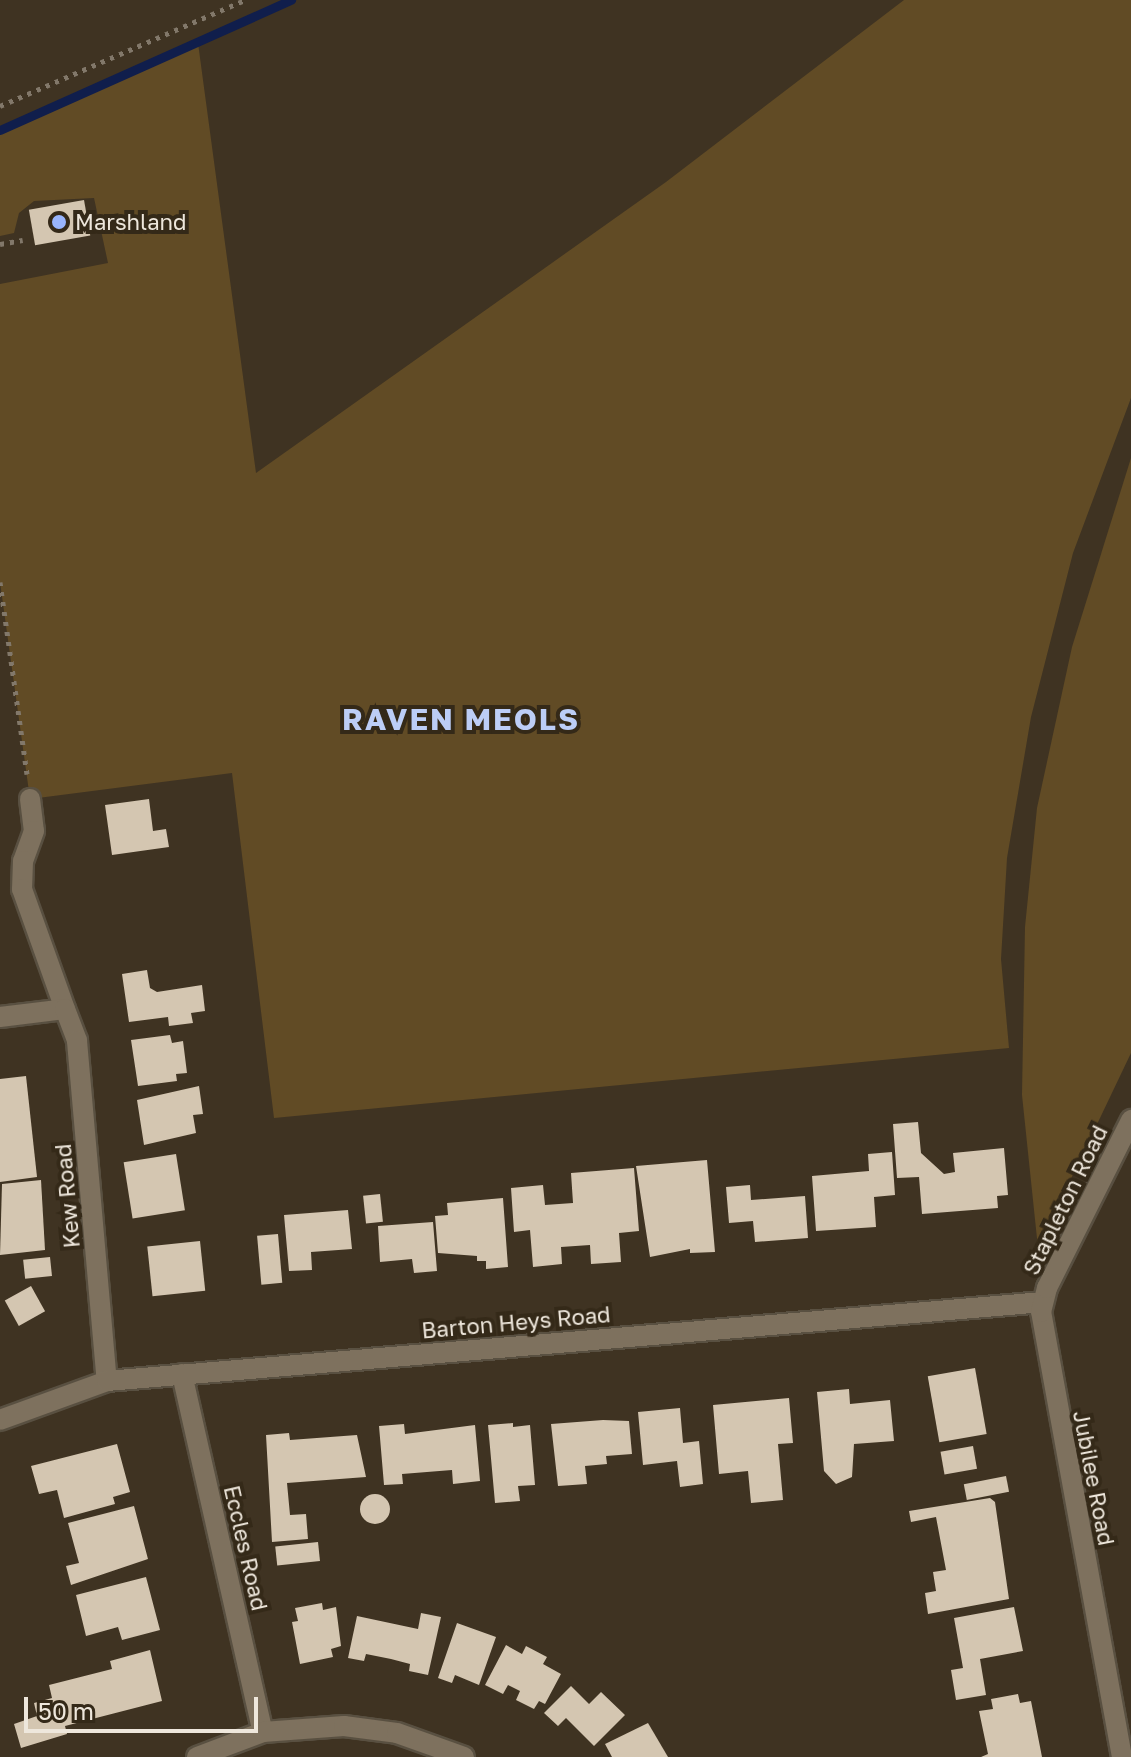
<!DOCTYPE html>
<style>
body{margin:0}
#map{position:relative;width:1131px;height:1757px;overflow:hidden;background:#3f3322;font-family:"Golos Text",sans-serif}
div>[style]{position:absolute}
.green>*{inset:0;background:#614b25}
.stream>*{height:9px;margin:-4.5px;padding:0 4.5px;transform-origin:4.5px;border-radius:4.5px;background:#101e4c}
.building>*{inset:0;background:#d4c6b1;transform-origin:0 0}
.round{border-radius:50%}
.path>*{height:5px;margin-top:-2.5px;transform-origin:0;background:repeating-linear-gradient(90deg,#82786a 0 4px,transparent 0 10px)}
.roads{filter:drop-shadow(2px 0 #595041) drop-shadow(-2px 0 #595041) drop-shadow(0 2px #595041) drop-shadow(0 -2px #595041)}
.street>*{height:20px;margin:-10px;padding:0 10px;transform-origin:10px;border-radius:10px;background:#7e715e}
.dots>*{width:22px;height:22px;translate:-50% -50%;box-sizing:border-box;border:4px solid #342918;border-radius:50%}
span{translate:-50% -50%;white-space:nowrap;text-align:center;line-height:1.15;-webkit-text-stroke:8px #342918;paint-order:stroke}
.poi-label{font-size:22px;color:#eee7dc}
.left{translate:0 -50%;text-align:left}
.street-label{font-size:22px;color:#eee7dc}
.district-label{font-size:30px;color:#bccdf6;font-weight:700;letter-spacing:2px}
.scale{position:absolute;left:24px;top:1697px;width:234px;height:36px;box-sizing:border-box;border:4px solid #eee7dc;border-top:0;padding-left:10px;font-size:24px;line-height:28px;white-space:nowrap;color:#eee7dc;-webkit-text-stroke:6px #342918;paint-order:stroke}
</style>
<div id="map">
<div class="green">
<div style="clip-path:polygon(904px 0,1131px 0,1131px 398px,1073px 553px,1031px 717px,1007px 858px,1001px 959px,1009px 1048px,274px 1118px,232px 773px,30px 799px,0 582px,0 284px,108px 263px,94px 198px,34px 201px,19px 213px,14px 233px,0 236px,0 130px,198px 43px,256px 473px,666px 182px)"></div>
<div style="clip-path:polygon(1131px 458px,1131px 1053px,1038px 1248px,1022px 1095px,1025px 927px,1037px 808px,1072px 647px)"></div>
</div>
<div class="stream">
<div style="left:0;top:130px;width:319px;rotate:-24.1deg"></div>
</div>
<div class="building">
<div style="left:84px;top:200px;width:36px;height:56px;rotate:80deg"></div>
<div style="clip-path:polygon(149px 799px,153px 831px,166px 829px,169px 847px,112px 855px,105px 805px)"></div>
<div style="clip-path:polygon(147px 970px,150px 988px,157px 992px,202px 985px,205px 1011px,191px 1013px,193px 1023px,169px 1026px,168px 1017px,129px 1022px,122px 974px)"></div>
<div style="clip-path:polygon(170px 1035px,172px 1043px,183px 1041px,187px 1073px,176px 1074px,177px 1081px,138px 1086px,131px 1040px)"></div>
<div style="clip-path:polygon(26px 1076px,37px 1177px,0 1182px,0 1079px)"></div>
<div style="clip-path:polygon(199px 1086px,203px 1114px,193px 1115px,196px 1133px,144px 1145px,137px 1100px)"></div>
<div style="clip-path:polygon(918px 1122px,921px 1153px,944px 1174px,955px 1172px,953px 1153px,1004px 1148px,1008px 1195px,997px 1196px,998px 1208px,922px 1214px,919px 1177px,897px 1178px,893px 1124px)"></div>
<div style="clip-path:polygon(892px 1152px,895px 1195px,874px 1197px,876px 1227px,816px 1231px,812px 1176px,869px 1171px,868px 1154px)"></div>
<div style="left:176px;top:1154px;width:57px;height:53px;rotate:81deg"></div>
<div style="clip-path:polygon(707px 1160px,715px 1252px,690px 1253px,690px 1249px,650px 1257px,636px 1166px)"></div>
<div style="clip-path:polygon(634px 1168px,639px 1231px,619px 1233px,621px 1262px,591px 1264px,590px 1245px,561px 1247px,562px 1264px,533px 1267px,530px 1230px,514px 1232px,511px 1188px,543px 1185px,545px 1205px,573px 1203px,571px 1173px)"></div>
<div style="clip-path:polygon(41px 1180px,45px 1250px,0 1255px,2px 1184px)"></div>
<div style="clip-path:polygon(750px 1185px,751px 1200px,805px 1196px,808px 1238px,755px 1242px,753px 1221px,729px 1223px,726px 1187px)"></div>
<div style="left:380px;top:1194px;width:28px;height:17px;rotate:84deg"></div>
<div style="clip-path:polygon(503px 1198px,508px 1267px,486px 1269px,486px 1261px,477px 1261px,477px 1256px,438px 1253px,435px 1216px,448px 1215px,447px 1203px)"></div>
<div style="clip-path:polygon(348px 1210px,352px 1249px,311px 1252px,312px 1270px,289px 1271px,284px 1215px)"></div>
<div style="clip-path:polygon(433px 1222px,437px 1271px,414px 1273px,412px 1259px,380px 1262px,378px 1226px)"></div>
<div style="left:278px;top:1234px;width:49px;height:21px;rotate:85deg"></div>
<div style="left:200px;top:1241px;width:50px;height:53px;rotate:84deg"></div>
<div style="left:50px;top:1257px;width:19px;height:27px;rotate:84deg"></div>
<div style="left:31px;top:1286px;width:29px;height:30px;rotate:61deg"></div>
<div style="left:975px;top:1368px;width:67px;height:48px;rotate:80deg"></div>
<div style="clip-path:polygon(849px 1389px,850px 1404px,890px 1400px,894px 1441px,854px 1444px,852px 1477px,836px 1484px,824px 1471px,817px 1392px)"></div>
<div style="clip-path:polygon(789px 1398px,793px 1443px,778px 1444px,783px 1500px,751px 1503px,748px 1471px,719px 1474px,713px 1405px)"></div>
<div style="clip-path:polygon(680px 1408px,683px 1443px,699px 1441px,703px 1484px,680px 1487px,677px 1461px,643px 1465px,638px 1412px)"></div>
<div style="clip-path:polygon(603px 1420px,629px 1421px,632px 1454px,606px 1456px,607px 1464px,585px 1466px,587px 1484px,558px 1486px,551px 1424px)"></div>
<div style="clip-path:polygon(513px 1423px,513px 1427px,530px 1425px,535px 1485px,518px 1486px,520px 1501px,495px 1503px,488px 1425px)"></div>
<div style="clip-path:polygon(404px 1424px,405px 1434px,475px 1425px,480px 1481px,453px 1484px,452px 1470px,402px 1474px,403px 1484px,384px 1485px,379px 1426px)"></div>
<div style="clip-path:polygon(289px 1433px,290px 1440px,357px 1435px,366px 1477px,287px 1483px,290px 1515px,306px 1514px,308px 1539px,272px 1542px,266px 1435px)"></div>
<div style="clip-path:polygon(117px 1444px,130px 1492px,113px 1497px,115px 1504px,64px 1518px,57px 1490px,39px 1494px,31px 1466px)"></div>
<div style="left:973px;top:1446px;width:23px;height:33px;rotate:80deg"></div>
<div style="left:1006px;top:1476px;width:16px;height:43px;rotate:79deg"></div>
<div class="round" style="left:360px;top:1494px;width:30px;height:30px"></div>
<div style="clip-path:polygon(990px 1498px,995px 1502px,1009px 1599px,928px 1614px,925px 1593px,936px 1591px,933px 1572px,946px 1570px,936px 1517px,911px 1522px,909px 1511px)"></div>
<div style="clip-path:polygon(134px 1506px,148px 1559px,71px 1585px,66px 1566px,79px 1563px,68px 1523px)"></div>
<div style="left:318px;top:1542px;width:19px;height:43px;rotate:84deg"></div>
<div style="clip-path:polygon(146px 1577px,160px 1630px,122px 1640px,118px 1627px,86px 1636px,76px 1595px)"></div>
<div style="clip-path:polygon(322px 1603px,323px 1610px,336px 1607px,341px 1646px,331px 1649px,333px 1657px,300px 1664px,292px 1622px,298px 1621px,295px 1608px)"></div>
<div style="clip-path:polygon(1014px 1607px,1023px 1651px,980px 1659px,986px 1695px,956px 1700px,951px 1670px,963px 1668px,954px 1618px)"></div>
<div style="clip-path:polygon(421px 1613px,441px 1617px,428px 1675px,409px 1671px,410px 1664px,391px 1659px,366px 1654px,364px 1661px,348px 1658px,357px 1616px,418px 1629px)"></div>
<div style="clip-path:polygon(457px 1623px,496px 1637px,479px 1685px,455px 1675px,452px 1683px,438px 1678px)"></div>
<div style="clip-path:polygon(506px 1645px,522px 1654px,526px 1646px,547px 1657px,543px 1664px,561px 1674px,545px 1704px,539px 1701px,534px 1709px,516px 1700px,520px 1691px,508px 1685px,503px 1694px,485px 1685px)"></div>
<div style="clip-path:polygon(150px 1650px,162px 1701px,65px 1726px,67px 1734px,21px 1748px,14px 1724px,37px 1716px,34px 1703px,52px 1698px,49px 1685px,112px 1669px,110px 1661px)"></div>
<div style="clip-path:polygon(571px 1686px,589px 1704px,601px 1692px,625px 1715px,594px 1746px,566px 1718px,558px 1726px,544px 1713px)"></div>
<div style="clip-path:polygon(1018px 1694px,1020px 1703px,1031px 1701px,1042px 1757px,981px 1757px,988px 1754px,979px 1711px,993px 1709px,991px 1699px)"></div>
<div style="clip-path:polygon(648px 1723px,668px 1757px,612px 1757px,605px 1744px)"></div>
</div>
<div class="path">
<div style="left:0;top:106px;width:267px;rotate:-23.4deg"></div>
<div style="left:0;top:244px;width:23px;rotate:-10deg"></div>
<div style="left:0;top:582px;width:194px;rotate:82deg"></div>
</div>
<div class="roads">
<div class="street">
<div style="left:30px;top:799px;width:32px;rotate:83deg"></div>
<div style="left:34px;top:831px;width:32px;rotate:110deg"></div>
<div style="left:23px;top:861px;width:28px;rotate:92deg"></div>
<div style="left:22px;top:889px;width:127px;rotate:70.3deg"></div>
<div style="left:0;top:1017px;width:65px;rotate:-7deg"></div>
<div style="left:65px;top:1009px;width:34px;rotate:69deg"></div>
<div style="left:77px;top:1041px;width:341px;rotate:85deg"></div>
<div style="left:182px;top:1374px;width:367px;rotate:77.3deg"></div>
<div style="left:0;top:1420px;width:114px;rotate:-20deg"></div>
<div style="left:107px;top:1381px;width:939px;rotate:-4.82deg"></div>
<div style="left:197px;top:1757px;width:71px;rotate:-20.7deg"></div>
<div style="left:263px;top:1732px;width:81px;rotate:-4.2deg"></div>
<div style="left:344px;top:1726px;width:53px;rotate:7.5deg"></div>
<div style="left:397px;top:1733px;width:71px;rotate:19.7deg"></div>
<div style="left:1122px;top:1757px;width:452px;rotate:-100.3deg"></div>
<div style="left:1041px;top:1312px;width:25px;rotate:-76deg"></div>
<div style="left:1047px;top:1288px;width:188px;rotate:-63.4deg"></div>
</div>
</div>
<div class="dots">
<div style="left:59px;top:222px;background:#99b5fd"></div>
</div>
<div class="poi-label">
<span class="left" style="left:75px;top:222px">Marshland</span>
</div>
<div class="street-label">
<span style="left:67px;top:1196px;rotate:-95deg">Kew Road</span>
<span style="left:1065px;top:1200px;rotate:-64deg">Stapleton Road</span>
<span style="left:516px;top:1322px;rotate:-5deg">Barton Heys Road</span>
<span style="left:1094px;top:1478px;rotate:79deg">Jubilee Road</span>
<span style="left:246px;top:1548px;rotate:77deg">Eccles Road</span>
</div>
<div class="district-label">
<span style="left:461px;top:719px">RAVEN MEOLS</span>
</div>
<div class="scale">50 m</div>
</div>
